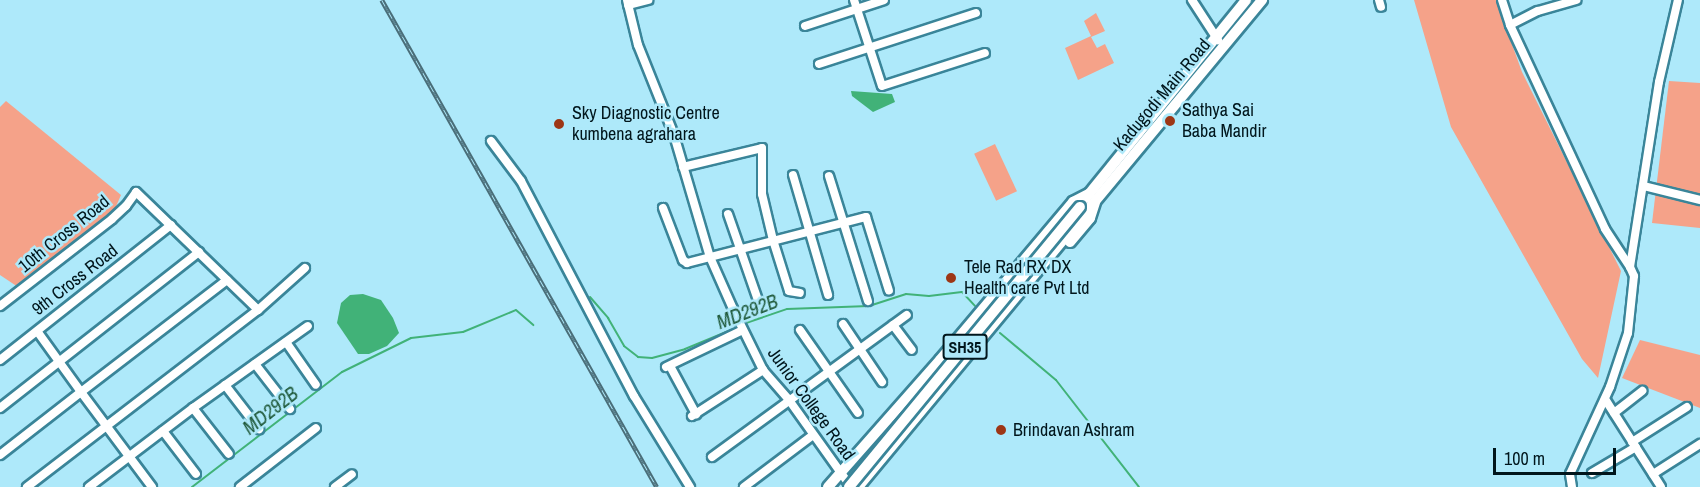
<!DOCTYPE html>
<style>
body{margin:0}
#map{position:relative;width:1700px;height:487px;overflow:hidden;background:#aee9fa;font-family:"Archivo Narrow",sans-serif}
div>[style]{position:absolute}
.green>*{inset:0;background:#f5a289;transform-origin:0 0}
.water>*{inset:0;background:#41b278}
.stream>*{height:2px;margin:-1px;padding:0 1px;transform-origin:1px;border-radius:1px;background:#41b278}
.roads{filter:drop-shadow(2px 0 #3a8599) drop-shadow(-2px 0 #3a8599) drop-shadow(0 2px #3a8599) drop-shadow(0 -2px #3a8599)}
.minor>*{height:8px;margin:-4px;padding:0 4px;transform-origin:4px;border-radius:4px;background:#fff}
.major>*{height:10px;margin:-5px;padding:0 5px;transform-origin:5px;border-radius:5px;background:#fff}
.rail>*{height:4.5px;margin-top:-2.25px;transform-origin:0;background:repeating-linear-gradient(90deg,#aee9fa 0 7px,#4a6e79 0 14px);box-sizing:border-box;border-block:2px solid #4a6e79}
.bridges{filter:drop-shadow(2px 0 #3a8599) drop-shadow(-2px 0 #3a8599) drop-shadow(0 2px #3a8599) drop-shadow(0 -2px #3a8599)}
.major-bridge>*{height:10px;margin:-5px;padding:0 5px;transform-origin:5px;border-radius:5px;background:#fff}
.dots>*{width:16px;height:16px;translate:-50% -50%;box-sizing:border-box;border:3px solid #aee9fa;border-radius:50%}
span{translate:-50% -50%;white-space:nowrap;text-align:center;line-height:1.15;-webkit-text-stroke:5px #aee9fa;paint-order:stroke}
.shield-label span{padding:2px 4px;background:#aee9fa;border:2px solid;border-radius:4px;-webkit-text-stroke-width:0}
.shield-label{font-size:16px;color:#01161c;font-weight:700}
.street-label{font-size:18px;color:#01161c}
.poi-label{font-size:18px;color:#01161c}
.left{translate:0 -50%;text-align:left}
.water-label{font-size:20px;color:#205a3b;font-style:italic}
.scale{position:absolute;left:1493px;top:448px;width:123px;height:27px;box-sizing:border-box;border:3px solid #01161c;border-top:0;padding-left:8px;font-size:18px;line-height:21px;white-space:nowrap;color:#01161c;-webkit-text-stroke:4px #aee9fa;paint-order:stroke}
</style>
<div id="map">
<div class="green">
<div style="clip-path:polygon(1414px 0,1496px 0,1522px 72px,1621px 271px,1598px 378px,1582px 359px,1451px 127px)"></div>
<div style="clip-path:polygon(1096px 13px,1105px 31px,1091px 37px,1097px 48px,1105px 44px,1114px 63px,1078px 80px,1065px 48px,1091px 36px,1084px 21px)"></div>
<div style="clip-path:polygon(1669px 81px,1700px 83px,1700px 228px,1652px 223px)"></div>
<div style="clip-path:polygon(6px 101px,121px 195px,114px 211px,18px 287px,0 275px,0 107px)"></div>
<div style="left:995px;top:144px;width:52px;height:23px;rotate:65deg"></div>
<div style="clip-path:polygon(1640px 340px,1700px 355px,1700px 408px,1622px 378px)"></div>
</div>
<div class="water">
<div style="clip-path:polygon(851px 91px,892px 94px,895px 102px,873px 112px,852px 96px)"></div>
<div style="clip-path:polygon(363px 294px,381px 300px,393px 318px,399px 333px,387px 346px,369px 354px,358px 354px,337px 323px,341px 303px,350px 295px)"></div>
</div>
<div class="stream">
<div style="left:590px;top:297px;width:28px;rotate:49deg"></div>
<div style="left:608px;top:318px;width:32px;rotate:60deg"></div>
<div style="left:624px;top:346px;width:18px;rotate:38deg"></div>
<div style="left:638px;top:357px;width:14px;rotate:4deg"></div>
<div style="left:652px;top:358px;width:34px;rotate:-15deg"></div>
<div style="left:685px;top:349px;width:57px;rotate:-22.5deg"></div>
<div style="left:743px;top:324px;width:46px;rotate:-18.8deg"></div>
<div style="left:787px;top:309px;width:82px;rotate:-2.1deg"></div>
<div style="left:869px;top:306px;width:39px;rotate:-18deg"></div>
<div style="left:906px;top:294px;width:23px;rotate:5deg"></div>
<div style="left:929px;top:296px;width:33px;rotate:-7deg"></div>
<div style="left:962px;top:292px;width:19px;rotate:47deg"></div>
<div style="left:1000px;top:333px;width:73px;rotate:40deg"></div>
<div style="left:1056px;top:380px;width:135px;rotate:52.2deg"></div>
<div style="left:192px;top:487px;width:189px;rotate:-37.5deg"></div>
<div style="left:342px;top:372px;width:77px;rotate:-26.2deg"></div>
<div style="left:411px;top:338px;width:52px;rotate:-6.6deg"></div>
<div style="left:463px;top:332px;width:57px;rotate:-22.5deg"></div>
<div style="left:516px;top:310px;width:23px;rotate:41deg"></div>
</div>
<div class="roads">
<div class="minor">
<div style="left:627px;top:0;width:46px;rotate:76.3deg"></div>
<div style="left:638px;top:45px;width:97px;rotate:68.2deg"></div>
<div style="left:674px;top:135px;width:127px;rotate:73.6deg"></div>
<div style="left:710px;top:257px;width:57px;rotate:66.1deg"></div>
<div style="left:733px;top:309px;width:68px;rotate:63.8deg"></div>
<div style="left:763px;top:370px;width:40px;rotate:49deg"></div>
<div style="left:789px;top:400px;width:107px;rotate:54.5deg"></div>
<div style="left:854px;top:0;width:90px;rotate:72deg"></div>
<div style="left:882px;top:86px;width:108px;rotate:-17.8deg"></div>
<div style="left:1192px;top:0;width:48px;rotate:57deg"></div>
<div style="left:1379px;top:0;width:7px;rotate:74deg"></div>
<div style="left:1502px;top:0;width:26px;rotate:72deg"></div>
<div style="left:1510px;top:25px;width:225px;rotate:65deg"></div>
<div style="left:1605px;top:229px;width:45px;rotate:56.7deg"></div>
<div style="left:628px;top:5px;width:21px;rotate:-14deg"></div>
<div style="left:1510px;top:25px;width:31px;rotate:-27deg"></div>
<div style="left:1538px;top:11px;width:40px;rotate:-16deg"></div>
<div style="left:805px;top:26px;width:83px;rotate:-18.2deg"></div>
<div style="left:819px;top:64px;width:165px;rotate:-18deg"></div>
<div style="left:491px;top:141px;width:50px;rotate:53.1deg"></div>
<div style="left:521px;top:181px;width:243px;rotate:62.3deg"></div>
<div style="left:634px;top:396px;width:107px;rotate:58.4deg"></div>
<div style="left:683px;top:167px;width:81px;rotate:-13.5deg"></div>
<div style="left:762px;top:148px;width:46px;rotate:90deg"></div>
<div style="left:762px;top:194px;width:47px;rotate:76.6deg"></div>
<div style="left:773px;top:240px;width:53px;rotate:72.6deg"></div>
<div style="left:789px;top:291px;width:11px;rotate:10deg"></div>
<div style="left:793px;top:175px;width:125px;rotate:73.7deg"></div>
<div style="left:829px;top:176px;width:131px;rotate:72.7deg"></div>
<div style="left:1644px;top:186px;width:58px;rotate:14deg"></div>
<div style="left:663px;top:208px;width:56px;rotate:69deg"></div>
<div style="left:683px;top:260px;width:5px;rotate:37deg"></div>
<div style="left:687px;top:263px;width:185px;rotate:-14.4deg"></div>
<div style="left:866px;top:217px;width:77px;rotate:72.7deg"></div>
<div style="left:728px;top:214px;width:97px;rotate:70.8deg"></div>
<div style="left:0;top:306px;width:142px;rotate:-37.8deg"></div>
<div style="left:112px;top:219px;width:19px;rotate:-43deg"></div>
<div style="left:126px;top:206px;width:17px;rotate:-54deg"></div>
<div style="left:136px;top:192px;width:170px;rotate:44deg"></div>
<div style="left:843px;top:324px;width:70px;rotate:56.1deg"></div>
<div style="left:893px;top:325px;width:31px;rotate:53deg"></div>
<div style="left:800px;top:330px;width:101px;rotate:55.1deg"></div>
<div style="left:286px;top:342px;width:52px;rotate:55.1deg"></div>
<div style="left:0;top:360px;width:218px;rotate:-38.3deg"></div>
<div style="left:255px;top:364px;width:57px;rotate:52.1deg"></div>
<div style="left:670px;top:366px;width:55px;rotate:61.6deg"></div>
<div style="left:666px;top:367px;width:85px;rotate:-25.7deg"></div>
<div style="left:225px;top:385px;width:56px;rotate:52.3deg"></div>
<div style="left:1605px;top:399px;width:104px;rotate:57.5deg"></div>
<div style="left:0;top:408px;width:253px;rotate:-38.1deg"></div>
<div style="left:193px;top:408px;width:58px;rotate:52deg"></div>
<div style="left:1614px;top:413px;width:36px;rotate:-38deg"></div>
<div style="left:692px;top:416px;width:85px;rotate:-32.9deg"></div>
<div style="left:163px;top:431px;width:54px;rotate:52.5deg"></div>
<div style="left:1632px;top:442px;width:65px;rotate:-32.5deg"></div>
<div style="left:0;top:455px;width:103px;rotate:-37.9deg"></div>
<div style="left:81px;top:392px;width:75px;rotate:-125.8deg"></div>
<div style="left:712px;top:457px;width:241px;rotate:-36.1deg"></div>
<div style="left:1592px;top:473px;width:51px;rotate:-30.6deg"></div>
<div style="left:1653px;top:474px;width:56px;rotate:-32.6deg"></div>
<div style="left:27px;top:487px;width:291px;rotate:-37.5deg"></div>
<div style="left:258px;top:310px;width:63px;rotate:-41.8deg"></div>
<div style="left:89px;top:487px;width:131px;rotate:-37.2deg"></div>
<div style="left:193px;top:408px;width:141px;rotate:-35.5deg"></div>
<div style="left:152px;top:487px;width:119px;rotate:-126.8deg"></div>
<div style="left:81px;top:392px;width:184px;rotate:-37.5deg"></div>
<div style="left:240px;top:487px;width:96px;rotate:-37.8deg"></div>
<div style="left:335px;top:487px;width:21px;rotate:-37deg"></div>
<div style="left:744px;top:487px;width:86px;rotate:-37deg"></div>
<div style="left:1572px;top:487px;width:13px;rotate:-99deg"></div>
<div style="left:1570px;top:474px;width:96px;rotate:-65.3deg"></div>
<div style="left:1610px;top:387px;width:57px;rotate:-71.6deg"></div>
<div style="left:1628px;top:333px;width:57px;rotate:-84deg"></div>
<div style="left:1634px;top:276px;width:10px;rotate:-114deg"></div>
<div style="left:1630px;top:267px;width:187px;rotate:-81.1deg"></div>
<div style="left:1659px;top:82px;width:84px;rotate:-77deg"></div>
</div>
<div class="major">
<div style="left:1085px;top:199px;width:256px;rotate:-51deg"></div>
<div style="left:1070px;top:242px;width:31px;rotate:-50deg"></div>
<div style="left:1090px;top:218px;width:16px;rotate:-72deg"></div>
<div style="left:828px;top:487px;width:169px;rotate:-48.6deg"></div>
<div style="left:940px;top:360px;width:207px;rotate:-49.9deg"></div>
<div style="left:1073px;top:202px;width:18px;rotate:-27deg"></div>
<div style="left:858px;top:487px;width:633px;rotate:-50.32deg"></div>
</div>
</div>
<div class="rail">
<div style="left:382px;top:0;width:559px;rotate:60.55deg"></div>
</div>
<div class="bridges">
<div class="major-bridge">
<div style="left:849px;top:487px;width:363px;rotate:-50.5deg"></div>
</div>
</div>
<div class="dots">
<div style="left:1170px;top:121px;background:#9d3615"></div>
<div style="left:559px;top:124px;background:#9d3615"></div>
<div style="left:951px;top:278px;background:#9d3615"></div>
<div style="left:1001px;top:430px;background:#9d3615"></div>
</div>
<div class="shield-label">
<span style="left:965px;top:347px">SH35</span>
</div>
<div class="street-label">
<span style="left:1162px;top:95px;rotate:-50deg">Kadugodi Main Road</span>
<span style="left:64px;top:234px;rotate:-39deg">10th Cross Road</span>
<span style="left:75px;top:280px;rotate:-38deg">9th Cross Road</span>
<span style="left:811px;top:404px;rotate:54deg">Junior College Road</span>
</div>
<div class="poi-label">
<span class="left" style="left:1182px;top:121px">Sathya Sai<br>Baba Mandir</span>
<span class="left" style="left:572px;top:124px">Sky Diagnostic Centre<br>kumbena agrahara</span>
<span class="left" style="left:964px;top:278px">Tele Rad RX DX<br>Health care Pvt Ltd</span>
<span class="left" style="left:1013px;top:430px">Brindavan Ashram</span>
</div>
<div class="water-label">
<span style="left:747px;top:311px;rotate:-21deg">MD292B</span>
<span style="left:270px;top:410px;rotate:-38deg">MD292B</span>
</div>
<div class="scale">100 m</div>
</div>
